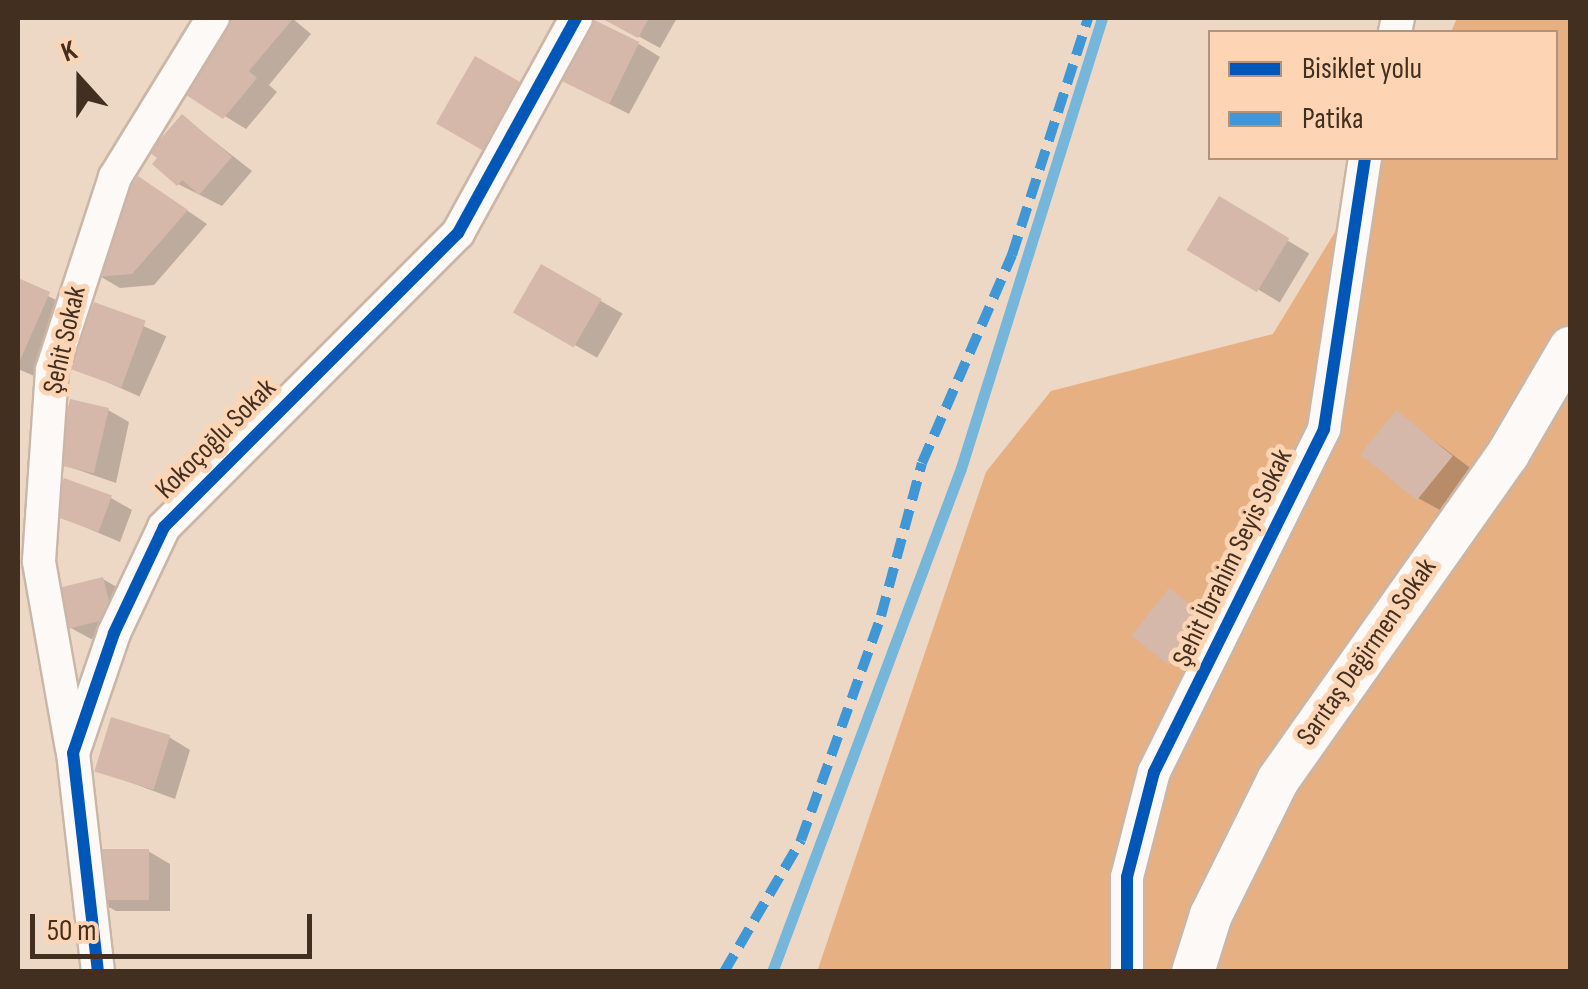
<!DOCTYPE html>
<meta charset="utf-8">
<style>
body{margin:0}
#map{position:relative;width:1588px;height:989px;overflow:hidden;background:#edd7c5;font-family:"Sofia Sans Condensed",sans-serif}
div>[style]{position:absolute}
.forest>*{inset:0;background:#e6b082}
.shadow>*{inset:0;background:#0003;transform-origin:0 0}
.stream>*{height:11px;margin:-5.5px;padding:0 5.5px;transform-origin:5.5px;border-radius:5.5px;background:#77b6db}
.building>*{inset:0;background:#d5b8aa;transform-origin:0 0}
.roads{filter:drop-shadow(2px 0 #cab6a7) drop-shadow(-2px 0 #cab6a7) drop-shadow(0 2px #cab6a7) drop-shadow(0 -2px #cab6a7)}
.minor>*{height:32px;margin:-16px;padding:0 16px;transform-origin:16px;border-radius:16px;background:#fcf9f6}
.tertiary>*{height:42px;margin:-21px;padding:0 21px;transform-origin:21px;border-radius:21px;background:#fcf9f6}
.quiet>*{height:10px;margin-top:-5px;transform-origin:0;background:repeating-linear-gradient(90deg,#3f97d5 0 20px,transparent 0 30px)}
.cycleway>*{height:12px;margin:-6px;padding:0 6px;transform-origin:6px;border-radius:6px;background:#0057b8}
span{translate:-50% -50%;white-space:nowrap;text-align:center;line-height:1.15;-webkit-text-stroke:10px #fdd5b5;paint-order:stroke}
.street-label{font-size:28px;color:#422f1f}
.frame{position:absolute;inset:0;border:20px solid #422f1f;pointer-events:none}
.legend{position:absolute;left:1208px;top:30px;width:350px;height:130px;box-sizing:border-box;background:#fdd5b5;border:2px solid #b29379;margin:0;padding:12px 18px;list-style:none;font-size:30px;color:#422f1f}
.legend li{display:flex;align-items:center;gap:20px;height:50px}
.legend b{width:50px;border:2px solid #b29379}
.north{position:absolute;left:30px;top:30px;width:100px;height:100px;-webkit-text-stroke:8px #fdd5b5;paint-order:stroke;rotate:339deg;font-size:28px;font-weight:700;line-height:40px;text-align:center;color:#422f1f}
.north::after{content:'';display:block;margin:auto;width:35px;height:45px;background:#422f1f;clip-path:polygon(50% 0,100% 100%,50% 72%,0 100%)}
.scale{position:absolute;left:30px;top:914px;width:282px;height:45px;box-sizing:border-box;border:5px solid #422f1f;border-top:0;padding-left:12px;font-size:30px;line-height:35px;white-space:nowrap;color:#422f1f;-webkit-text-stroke:8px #fdd5b5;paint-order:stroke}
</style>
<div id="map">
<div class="forest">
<div style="clip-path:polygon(1457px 18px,1570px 18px,1570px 971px,817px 972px,986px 472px,1051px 391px,1273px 334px,1380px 158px,1556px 158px,1556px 32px,1451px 32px)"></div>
</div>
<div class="shadow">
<div style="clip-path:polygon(238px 18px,292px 18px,311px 34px,269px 85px,277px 92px,246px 129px,184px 91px)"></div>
<div style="clip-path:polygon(605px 18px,677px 18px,660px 48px)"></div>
<div style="clip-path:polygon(639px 44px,660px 57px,629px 114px,582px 90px)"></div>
<div style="clip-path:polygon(183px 117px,252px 171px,222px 206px,178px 184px)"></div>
<div style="clip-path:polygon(160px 192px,207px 224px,154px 285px,120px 288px,98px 275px)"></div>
<div style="left:1220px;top:200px;width:104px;height:57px;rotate:31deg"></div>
<div style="left:542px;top:267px;width:93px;height:51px;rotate:30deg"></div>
<div style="clip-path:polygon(18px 281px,70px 307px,39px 378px,18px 369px)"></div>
<div style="left:96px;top:305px;width:77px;height:66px;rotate:24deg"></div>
<div style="clip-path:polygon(108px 410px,129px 422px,116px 483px,58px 463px)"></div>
<div style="clip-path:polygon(1397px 413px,1473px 470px,1440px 510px,1418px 498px)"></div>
<div style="clip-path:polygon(111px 498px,132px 510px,120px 542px,54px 514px)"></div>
<div style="clip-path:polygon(103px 579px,125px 592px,134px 630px,91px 639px,69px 627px)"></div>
<div style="left:1169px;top:591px;width:70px;height:56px;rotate:35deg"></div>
<div style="clip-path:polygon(169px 737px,190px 750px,175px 799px,97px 770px)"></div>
<div style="clip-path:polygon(148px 851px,170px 864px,170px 911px,116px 911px,94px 899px)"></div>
</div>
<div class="stream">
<div style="left:772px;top:972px;width:538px;rotate:-69.44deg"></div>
<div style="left:961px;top:468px;width:472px;rotate:-72.6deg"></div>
</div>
<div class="building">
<div style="clip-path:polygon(233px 18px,292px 20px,249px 71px,257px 78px,223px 119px,180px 91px)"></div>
<div style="left:590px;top:18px;width:55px;height:69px;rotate:26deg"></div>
<div style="clip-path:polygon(601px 18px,649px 18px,638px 38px)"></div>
<div style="left:475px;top:56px;width:60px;height:78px;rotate:30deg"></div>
<div style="clip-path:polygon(182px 114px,232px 157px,199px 195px,182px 180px,177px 186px,152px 164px,157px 158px,149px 152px)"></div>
<div style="clip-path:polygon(138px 176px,188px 210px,132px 274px,96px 277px,88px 253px)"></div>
<div style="left:1219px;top:196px;width:82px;height:63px;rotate:31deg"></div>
<div style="left:541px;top:264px;width:70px;height:56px;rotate:30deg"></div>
<div style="clip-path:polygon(18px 278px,50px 292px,18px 365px)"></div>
<div style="left:94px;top:302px;width:55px;height:71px;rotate:20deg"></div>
<div style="left:70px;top:399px;width:40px;height:67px;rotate:13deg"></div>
<div style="left:1396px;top:410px;width:73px;height:57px;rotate:39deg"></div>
<div style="left:64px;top:478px;width:51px;height:39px;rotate:20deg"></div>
<div style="left:103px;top:577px;width:42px;height:47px;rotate:76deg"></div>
<div style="left:1169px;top:588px;width:47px;height:61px;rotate:38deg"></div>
<div style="left:111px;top:717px;width:62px;height:57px;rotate:17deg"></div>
<div style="left:92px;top:849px;width:57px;height:51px"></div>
</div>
<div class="roads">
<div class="minor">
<div style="left:1395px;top:32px;width:14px;rotate:-78deg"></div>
<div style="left:72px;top:749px;width:191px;rotate:-100deg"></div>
<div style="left:39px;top:561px;width:191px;rotate:-86.1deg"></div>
<div style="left:52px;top:370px;width:203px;rotate:-71.9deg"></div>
<div style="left:115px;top:177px;width:187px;rotate:-58.4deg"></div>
<div style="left:98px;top:972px;width:220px;rotate:-96.5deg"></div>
<div style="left:73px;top:753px;width:127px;rotate:-71.1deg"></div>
<div style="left:114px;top:633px;width:117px;rotate:-64.7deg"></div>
<div style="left:164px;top:527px;width:416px;rotate:-45deg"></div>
<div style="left:458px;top:233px;width:245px;rotate:-61.2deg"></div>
<div style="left:1127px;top:972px;width:95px;rotate:-90deg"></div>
<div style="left:1127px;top:877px;width:108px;rotate:-75.6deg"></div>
<div style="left:1154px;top:772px;width:383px;rotate:-63.6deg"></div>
<div style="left:1324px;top:429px;width:274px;rotate:-81.4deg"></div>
</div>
<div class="tertiary">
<div style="left:1193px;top:972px;width:60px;rotate:-72.5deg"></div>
<div style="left:1211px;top:915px;width:151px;rotate:-63.6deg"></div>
<div style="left:1278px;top:780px;width:399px;rotate:-54.8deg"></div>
<div style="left:1508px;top:454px;width:123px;rotate:-59.7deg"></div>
</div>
</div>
<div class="quiet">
<div style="left:724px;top:972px;width:153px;rotate:-59.7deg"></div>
<div style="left:801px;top:840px;width:238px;rotate:-70.3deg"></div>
<div style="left:881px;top:616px;width:158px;rotate:-75deg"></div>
<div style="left:922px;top:463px;width:227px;rotate:-66.6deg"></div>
<div style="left:1012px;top:255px;width:249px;rotate:-72.2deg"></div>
</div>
<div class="cycleway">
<div style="left:98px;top:972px;width:220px;rotate:-96.5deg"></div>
<div style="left:73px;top:753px;width:127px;rotate:-71.1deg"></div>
<div style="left:114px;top:633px;width:117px;rotate:-64.7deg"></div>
<div style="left:164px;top:527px;width:416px;rotate:-45deg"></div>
<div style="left:458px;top:233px;width:245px;rotate:-61.2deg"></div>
<div style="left:1127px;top:972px;width:95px;rotate:-90deg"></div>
<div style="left:1127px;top:877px;width:108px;rotate:-75.6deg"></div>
<div style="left:1154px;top:772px;width:383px;rotate:-63.6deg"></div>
<div style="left:1324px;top:429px;width:274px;rotate:-81.4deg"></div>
</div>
<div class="street-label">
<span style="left:65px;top:340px;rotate:-77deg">Şehit Sokak</span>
<span style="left:216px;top:439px;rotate:-45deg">Kokoçoğlu Sokak</span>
<span style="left:1233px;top:558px;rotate:-64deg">Şehit İbrahim Seyis Sokak</span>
<span style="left:1367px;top:652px;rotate:-55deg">Sarıtaş Değirmen Sokak</span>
</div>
<div class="frame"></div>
<ul class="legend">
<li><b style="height:12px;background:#0057b8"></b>Bisiklet yolu</li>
<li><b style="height:12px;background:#3f97d5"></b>Patika</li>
</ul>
<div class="north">K</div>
<div class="scale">50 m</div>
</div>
